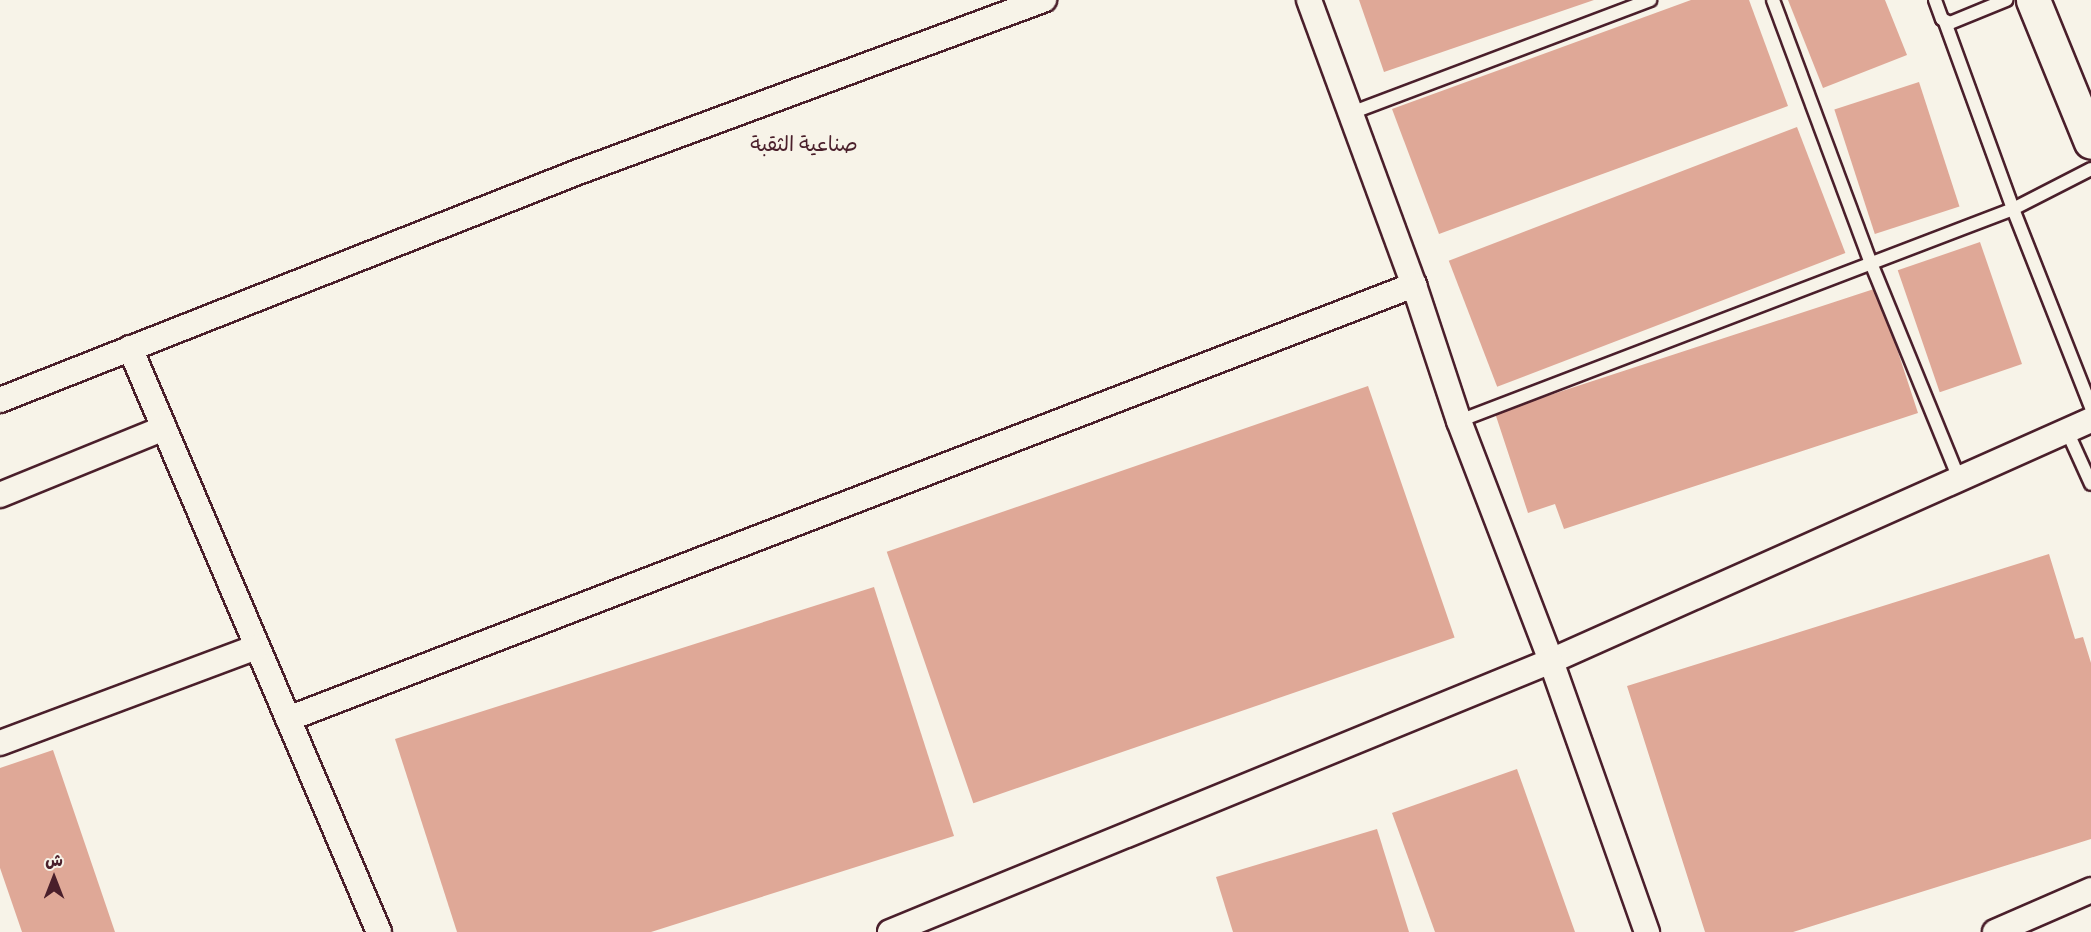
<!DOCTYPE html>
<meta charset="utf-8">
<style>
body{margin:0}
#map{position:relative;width:2091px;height:932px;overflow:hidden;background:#f7f3e8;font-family:"Patrick Hand","Playpen Sans Arabic",sans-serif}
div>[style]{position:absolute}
.building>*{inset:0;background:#dfa897;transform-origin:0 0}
.roads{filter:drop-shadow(2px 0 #4a1f2b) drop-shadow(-2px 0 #4a1f2b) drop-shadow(0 2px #4a1f2b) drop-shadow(0 -2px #4a1f2b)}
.lane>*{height:12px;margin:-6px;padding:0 6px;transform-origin:6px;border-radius:6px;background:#f7f3e8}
.street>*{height:24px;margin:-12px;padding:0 12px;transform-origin:12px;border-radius:12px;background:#f7f3e8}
.secondary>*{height:33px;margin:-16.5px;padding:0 16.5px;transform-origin:16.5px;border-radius:16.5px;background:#f7f3e8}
span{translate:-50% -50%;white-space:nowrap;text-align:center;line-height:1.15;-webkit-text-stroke:6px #f7f3e8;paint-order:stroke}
.neighbourhood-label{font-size:21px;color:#4a1f2b}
.north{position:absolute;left:24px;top:848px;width:60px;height:60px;-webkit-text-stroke:4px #f7f3e8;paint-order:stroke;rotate:0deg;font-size:16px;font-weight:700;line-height:24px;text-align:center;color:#4a1f2b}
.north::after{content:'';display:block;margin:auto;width:21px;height:27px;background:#4a1f2b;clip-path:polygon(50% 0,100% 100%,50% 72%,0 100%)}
</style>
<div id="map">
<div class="building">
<div style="clip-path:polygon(1359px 0,1594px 0,1384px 72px)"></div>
<div style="clip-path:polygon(1691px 0,1749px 0,1788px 106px,1439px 234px,1392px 109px)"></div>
<div style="clip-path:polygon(1788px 0,1885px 0,1907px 55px,1823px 88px)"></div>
<div style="left:1919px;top:82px;width:131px;height:89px;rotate:72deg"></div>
<div style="left:1797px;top:127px;width:135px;height:373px;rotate:69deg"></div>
<div style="left:1980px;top:242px;width:129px;height:87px;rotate:71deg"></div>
<div style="clip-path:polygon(1877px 288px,1918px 413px,1564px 529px,1555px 504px,1528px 513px,1495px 413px)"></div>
<div style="left:1368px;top:386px;width:266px;height:509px;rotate:71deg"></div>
<div style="clip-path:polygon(2049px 554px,2075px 639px,2083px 637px,2091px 663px,2091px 839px,1793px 932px,1705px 932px,1627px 686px)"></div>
<div style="clip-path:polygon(874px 587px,954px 836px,651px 932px,457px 932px,395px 739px)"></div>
<div style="clip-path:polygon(53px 750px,115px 932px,22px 932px,0 868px,0 768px)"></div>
<div style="clip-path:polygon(1517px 769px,1575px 932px,1435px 932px,1392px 813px)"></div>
<div style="clip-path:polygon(1377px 829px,1409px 932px,1233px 932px,1216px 877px)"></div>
</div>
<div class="roads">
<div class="lane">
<div style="left:1773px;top:0;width:281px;rotate:69.6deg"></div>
<div style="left:1871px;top:263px;width:233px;rotate:67.8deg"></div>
<div style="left:1935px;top:0;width:20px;rotate:70deg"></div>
<div style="left:1942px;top:19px;width:9px;rotate:27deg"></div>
<div style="left:1950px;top:23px;width:61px;rotate:-22.3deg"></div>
<div style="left:1945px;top:22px;width:199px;rotate:70deg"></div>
<div style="left:2013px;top:209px;width:213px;rotate:68.5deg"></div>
<div style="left:1351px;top:113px;width:320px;rotate:-20.7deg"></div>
<div style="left:1459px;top:421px;width:593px;rotate:-20.94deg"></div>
<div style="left:2013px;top:209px;width:88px;rotate:-27.1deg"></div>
<div style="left:2067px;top:431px;width:58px;rotate:65.6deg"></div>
</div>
<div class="street">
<div style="left:1309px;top:0;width:304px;rotate:69.8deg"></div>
<div style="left:1414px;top:285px;width:143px;rotate:71.7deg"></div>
<div style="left:1459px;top:421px;width:257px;rotate:69deg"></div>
<div style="left:1551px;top:661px;width:591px;rotate:-24.05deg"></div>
<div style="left:130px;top:348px;width:635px;rotate:66.91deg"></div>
<div style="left:0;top:400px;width:621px;rotate:-21.53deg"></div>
<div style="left:578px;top:172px;width:497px;rotate:-20.3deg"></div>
<div style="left:0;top:495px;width:177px;rotate:-22.2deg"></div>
<div style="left:288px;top:719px;width:1207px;rotate:-21.08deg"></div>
<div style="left:0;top:743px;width:274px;rotate:-20.5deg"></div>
<div style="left:890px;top:932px;width:714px;rotate:-22.29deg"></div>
<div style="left:1551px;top:661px;width:288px;rotate:70.5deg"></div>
<div style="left:1995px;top:932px;width:105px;rotate:-23.6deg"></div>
</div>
<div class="secondary">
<div style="left:2033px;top:0;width:153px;rotate:67.8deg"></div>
</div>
</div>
<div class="neighbourhood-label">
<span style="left:804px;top:144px">صناعية الثقبة</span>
</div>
<div class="north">ش</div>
</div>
